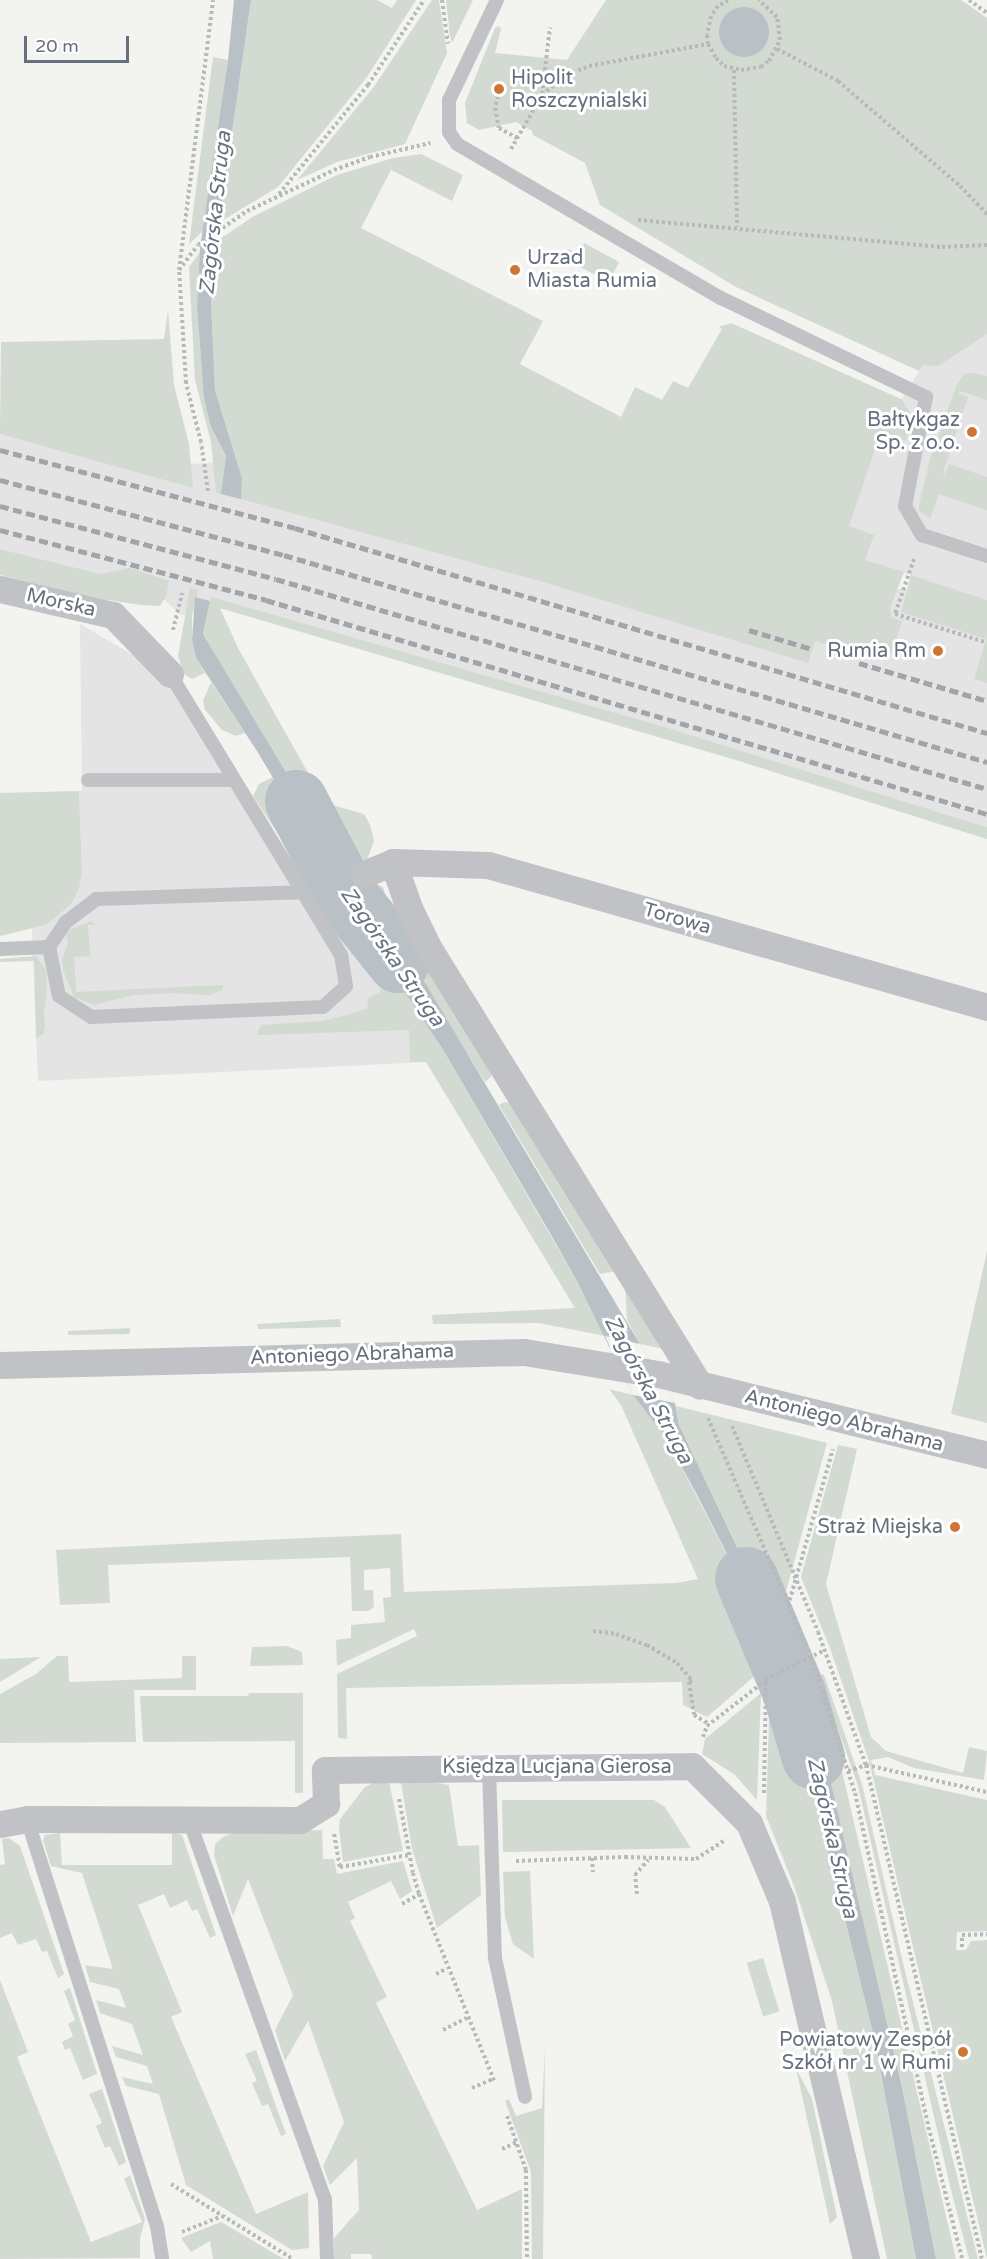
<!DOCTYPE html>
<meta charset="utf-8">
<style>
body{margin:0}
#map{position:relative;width:987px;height:2259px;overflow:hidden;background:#f3f3f0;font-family:"Varela Round",sans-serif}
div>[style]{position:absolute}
.built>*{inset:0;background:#e3e4e3}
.green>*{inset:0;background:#d3dad2;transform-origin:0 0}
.water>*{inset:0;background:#b9c0c6}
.round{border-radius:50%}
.pier>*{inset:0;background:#f3f3f0}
.river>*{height:63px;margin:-31.5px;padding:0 31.5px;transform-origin:31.5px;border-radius:31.5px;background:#b9c0c6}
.path>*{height:4px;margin-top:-2px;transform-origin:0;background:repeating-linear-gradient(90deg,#b7b9bc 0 3px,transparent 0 6px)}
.lane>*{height:14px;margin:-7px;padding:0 7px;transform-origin:7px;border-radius:7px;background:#c0c2c5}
.street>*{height:27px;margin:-13.5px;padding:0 13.5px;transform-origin:13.5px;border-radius:13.5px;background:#c0c2c5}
.rail>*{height:4.5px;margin-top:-2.25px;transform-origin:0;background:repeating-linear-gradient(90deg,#a1a4aa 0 9px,transparent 0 13.5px)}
.dots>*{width:16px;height:16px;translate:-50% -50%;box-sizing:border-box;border:3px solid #fff;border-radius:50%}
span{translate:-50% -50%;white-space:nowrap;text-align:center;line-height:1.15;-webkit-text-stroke:6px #fff;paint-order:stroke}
.poi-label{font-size:20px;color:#666f7e}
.left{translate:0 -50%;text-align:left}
.right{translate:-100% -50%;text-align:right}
.street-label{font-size:20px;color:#666f7e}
.water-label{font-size:21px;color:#677582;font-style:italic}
.scale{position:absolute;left:24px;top:36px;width:105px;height:27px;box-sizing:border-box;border:3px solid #666f7e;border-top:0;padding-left:8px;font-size:18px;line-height:21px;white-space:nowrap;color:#666f7e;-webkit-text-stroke:4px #fff;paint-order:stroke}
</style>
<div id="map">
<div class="built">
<div style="clip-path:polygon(987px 306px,987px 600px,839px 552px,881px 432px,923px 365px)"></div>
<div style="clip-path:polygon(0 414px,161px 466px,251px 460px,881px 584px,987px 613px,987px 839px,736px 760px,220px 608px,181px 615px,130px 569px,101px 574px,0 549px)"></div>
<div style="clip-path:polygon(80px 624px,184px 685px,304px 879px,415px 1023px,426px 1062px,38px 1081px,32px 929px,46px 925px,82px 873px,79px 791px,82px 790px)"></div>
</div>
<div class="green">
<div style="clip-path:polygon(251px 0,377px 0,392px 8px,397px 0,416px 0,367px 77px,278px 187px,218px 223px)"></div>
<div style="clip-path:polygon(432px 0,439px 0,447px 53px,405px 144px,337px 162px,297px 180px,373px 88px)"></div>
<div style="clip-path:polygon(446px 0,473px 0,452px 43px,450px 36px)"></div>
<div style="clip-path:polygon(606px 0,961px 0,987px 18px,987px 334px,938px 366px,923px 365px,919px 371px,736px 287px,600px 205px,585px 163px,533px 135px,532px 131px,516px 122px,479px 130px,467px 123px,465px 103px,495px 28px,499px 26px,501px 29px,495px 53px,567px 60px)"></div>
<div style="clip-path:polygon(213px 57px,228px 60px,204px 230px,189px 244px)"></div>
<div style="clip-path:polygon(421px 154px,463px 175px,452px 201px,391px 170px,361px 228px,543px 321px,520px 364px,621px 417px,635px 387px,662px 400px,673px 381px,688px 388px,722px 329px,719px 327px,731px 323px,901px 399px,911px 414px,906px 441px,881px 432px,849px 526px,874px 535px,865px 560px,904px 572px,890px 608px,892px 618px,902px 621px,892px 654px,869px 646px,865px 656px,815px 641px,808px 663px,543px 582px,241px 499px,242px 477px,215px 390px,211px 301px,217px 241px,254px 216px,337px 175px,393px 158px)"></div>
<div style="clip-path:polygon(584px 243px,619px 262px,609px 282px,563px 258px,568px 249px,579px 254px)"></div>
<div style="clip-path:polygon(200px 252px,197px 307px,202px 371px,211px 427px,226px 456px,221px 494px,216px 492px,211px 442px,195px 380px,189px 267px)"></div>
<div style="clip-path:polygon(168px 310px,174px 385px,189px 444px,193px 488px,0 434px,1px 342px,164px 339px)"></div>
<div style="clip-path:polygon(973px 373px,987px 376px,987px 400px,959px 391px,959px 394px,968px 397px,943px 473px,945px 474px,949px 464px,987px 477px,987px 510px,939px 494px,930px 519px,919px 511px,919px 505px,930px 459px,957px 384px,965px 374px)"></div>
<div style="clip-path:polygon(0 549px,101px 574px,130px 568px,169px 581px,166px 596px,160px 606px,141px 605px,94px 598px,0 575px)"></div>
<div style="clip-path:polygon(911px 575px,987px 600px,987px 683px,974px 679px,986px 639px,901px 612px)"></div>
<div style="clip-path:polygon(190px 588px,198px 590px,192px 615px,192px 640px,196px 658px,205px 673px,192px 679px,184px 674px,178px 656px)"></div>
<div style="clip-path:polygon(211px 597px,661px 726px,976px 824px,987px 827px,987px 839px,736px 760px,220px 608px,238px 648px,325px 803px,364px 814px,370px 825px,374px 841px,367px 860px,345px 869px,203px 634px)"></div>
<div style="clip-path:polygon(211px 682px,245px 733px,236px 736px,222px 730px,205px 710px,203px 701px)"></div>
<div style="clip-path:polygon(273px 777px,306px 833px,316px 853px,320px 870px,303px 866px,295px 860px,253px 796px,259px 784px)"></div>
<div style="clip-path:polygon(79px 791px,82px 873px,79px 888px,71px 904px,46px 925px,0 936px,0 793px)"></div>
<div style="clip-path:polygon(372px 883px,383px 887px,390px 910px,402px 934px,419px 955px,491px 1068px,491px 1077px,485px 1082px,393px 936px,354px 888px)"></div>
<div style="clip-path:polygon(333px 904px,339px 904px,388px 967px,442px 1048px,578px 1283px,605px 1336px,539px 1323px,433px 1324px,432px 1315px,575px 1308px,426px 1062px,410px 1062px,409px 1030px,257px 1035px,261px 1025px,322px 1021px,354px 1013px,368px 1008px,367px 999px,380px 992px,381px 986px,376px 973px,347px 935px,331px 928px,325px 919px,322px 910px)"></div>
<div style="clip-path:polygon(91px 921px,96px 925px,88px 925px,90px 956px,74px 957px,76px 992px,223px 985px,222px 990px,210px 995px,172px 993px,134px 995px,94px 1005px,74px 997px,63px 970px,62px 960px,68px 943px,66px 934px,71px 929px)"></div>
<div style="clip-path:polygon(36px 956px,46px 971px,47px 986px,44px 1011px,45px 1027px,43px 1034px,36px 1038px,34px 961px,0 962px,0 959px)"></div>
<div style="clip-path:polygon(504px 1102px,510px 1103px,616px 1271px,600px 1274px,499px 1105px)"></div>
<div style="clip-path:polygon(987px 1251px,987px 1423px,951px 1414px)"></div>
<div style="clip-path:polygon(625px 1284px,664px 1349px,640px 1344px,627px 1320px)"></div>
<div style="clip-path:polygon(340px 1319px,341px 1327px,258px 1329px,257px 1324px)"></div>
<div style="clip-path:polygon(130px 1328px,130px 1334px,68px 1335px,68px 1331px)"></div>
<div style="clip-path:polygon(609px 1389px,633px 1395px,666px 1438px,741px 1581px,751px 1619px,771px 1662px,707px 1717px,683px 1705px,682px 1682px,346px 1688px,347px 1739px,338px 1738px,337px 1674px,417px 1636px,414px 1629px,337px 1666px,336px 1640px,351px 1638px,351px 1625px,385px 1622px,383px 1598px,391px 1597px,390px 1568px,364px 1570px,364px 1590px,373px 1590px,374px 1607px,368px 1611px,352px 1611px,350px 1557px,108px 1565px,110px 1603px,60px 1605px,56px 1550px,238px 1541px,401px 1534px,404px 1592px,677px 1583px,698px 1579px,621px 1405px)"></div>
<div style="clip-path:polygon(676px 1406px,827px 1443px,777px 1624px,778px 1632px,679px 1425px)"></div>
<div style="clip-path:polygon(838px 1445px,857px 1449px,826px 1584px,871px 1737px,886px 1751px,963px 1773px,969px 1747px,987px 1751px,984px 1780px,914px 1768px,888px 1757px,871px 1760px,875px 1775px,987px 1800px,987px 1931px,957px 1932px,956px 1950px,966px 1950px,971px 1941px,987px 1940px,987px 2259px,869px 1761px,830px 1648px,801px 1577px)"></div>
<div style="clip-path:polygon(287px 1646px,302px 1652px,303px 1665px,250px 1666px,252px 1647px)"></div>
<div style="clip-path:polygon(57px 1656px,68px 1656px,69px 1682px,182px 1678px,182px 1656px,196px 1656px,196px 1690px,134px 1690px,136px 1742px,0 1743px,0 1694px,36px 1674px)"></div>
<div style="clip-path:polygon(41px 1657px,0 1682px,0 1659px)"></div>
<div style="clip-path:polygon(805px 1668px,812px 1677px,842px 1771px,956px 2259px,936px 2259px,903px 2092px,821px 1747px,795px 1669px)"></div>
<div style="clip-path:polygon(819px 1674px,824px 1675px,862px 1784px,903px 1963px,978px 2259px,969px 2259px,950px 2186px,858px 1786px)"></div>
<div style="clip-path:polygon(777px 1678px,815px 1797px,874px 2037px,916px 2259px,887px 2259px,832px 2001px,794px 1886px,766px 1816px,770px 1687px)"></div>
<div style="clip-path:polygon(249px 1693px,303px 1693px,303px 1793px,295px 1793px,295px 1741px,143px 1742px,140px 1696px,248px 1696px)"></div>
<div style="clip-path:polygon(761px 1693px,757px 1800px,734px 1774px,702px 1754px,705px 1739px)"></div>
<div style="clip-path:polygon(388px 1776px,403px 1851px,343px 1862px,339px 1828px,340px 1819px,365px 1787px)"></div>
<div style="clip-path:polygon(400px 1776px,449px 1785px,458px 1846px,479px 1845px,481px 1895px,437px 1928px,412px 1849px)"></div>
<div style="clip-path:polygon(502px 1800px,654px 1800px,665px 1807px,691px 1848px,503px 1852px)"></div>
<div style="clip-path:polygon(322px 1830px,323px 1859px,334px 1859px,337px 1874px,403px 1861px,412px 1891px,400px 1899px,391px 1881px,348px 1902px,355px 1918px,350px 1921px,387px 1997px,376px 2003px,477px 2210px,522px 2189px,522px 2259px,372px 2259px,371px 2254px,351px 2254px,351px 2259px,334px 2259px,334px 2238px,359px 2210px,357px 2158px,330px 2185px,323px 2166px,344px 2122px,308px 2021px,285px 2061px,275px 2030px,293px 1995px,248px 1879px,233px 1916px,214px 1855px,215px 1844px,223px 1837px,233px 1833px)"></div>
<div style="clip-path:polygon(172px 1832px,182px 1835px,216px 1935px,210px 1938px,197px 1909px,192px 1911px,187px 1900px,170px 1908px,164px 1894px,138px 1905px,182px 2012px,171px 2017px,256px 2214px,308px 2192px,309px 2248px,292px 2250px,186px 2185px,159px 2094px,126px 2086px,122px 2077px,153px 2084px,147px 2066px,116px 2057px,112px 2046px,143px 2055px,132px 2024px,100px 2013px,96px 2000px,126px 2008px,119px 1989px,90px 1982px,85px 1965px,113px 1969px,82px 1873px,51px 1866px,43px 1840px,45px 1835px,60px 1833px,62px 1865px,172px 1865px)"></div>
<div style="clip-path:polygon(9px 1838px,20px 1846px,64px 1974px,58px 1978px,47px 1951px,42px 1952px,36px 1939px,18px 1945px,12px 1933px,0 1938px,0 1865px,5px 1864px,2px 1839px)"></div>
<div style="clip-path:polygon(530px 1871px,534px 1959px,513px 1944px,505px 1917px,503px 1872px)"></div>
<div style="left:763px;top:1958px;width:56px;height:17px;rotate:73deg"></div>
<div style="clip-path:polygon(0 1980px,28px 2052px,17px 2057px,91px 2242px,142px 2222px,124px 2179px,130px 2175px,145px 2219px,140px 2238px,140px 2258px,0 2259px)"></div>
<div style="clip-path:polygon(70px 1988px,97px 2074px,83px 2080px,70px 2048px,65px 2050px,62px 2042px,73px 2036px,68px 2024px,75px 2020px,64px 1991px)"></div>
<div style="clip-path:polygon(545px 2048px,543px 2259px,532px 2259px,531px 2172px,505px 2101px,509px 2099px,516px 2116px,542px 2108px)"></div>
<div style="clip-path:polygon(256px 2050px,286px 2134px,281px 2136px,268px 2104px,262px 2106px,252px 2083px,257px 2081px,245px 2054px)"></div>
<div style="clip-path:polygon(796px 2068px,812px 2099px,837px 2217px,830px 2224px)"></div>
<div style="clip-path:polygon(102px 2089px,126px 2162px,119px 2166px,110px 2146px,105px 2148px,96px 2126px,102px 2123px,89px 2094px)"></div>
<div style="clip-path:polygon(221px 2222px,284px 2259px,213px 2259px,210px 2241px,191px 2252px,181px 2238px)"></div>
</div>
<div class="water">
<div style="clip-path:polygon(234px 0,251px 0,220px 214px,211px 301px,215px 390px,242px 478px,241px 499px,221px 494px,226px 456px,211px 427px,204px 398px,197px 307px,200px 248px,228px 60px)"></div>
<div class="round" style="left:719px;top:7px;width:50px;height:50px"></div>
<div style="clip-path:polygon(195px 597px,210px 601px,203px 634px,347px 873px,327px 882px,306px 833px,257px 751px,196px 658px,192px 640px)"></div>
<div style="clip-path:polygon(354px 888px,393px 936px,427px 986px,675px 1403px,679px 1425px,787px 1652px,771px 1662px,751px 1619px,741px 1581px,697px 1495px,666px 1438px,633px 1395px,578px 1283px,550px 1233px,442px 1048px,388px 967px,334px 898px)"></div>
<div style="clip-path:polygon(795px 1669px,821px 1747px,833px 1792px,903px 2092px,936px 2259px,916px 2259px,874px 2037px,815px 1797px,777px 1678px)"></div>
</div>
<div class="pier">
<div style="clip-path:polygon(605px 1336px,640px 1344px,675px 1403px,633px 1395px)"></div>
</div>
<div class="river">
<div style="left:296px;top:801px;width:104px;rotate:62.4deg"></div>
<div style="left:344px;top:893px;width:87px;rotate:51.5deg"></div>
<div style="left:746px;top:1578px;width:125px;rotate:67.3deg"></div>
<div style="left:794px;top:1693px;width:67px;rotate:73.5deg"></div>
</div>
<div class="path">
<div style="left:442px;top:0;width:44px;rotate:82.2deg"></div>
<div style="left:728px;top:0;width:12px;rotate:149deg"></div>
<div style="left:718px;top:6px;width:12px;rotate:125deg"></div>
<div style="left:711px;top:16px;width:19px;rotate:102deg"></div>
<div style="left:707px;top:35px;width:9px;rotate:84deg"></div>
<div style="left:708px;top:44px;width:16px;rotate:60deg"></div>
<div style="left:716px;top:58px;width:11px;rotate:45deg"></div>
<div style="left:724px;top:66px;width:17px;rotate:13deg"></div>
<div style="left:741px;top:70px;width:20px;rotate:-9deg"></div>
<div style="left:761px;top:67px;width:10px;rotate:-37deg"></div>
<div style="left:769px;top:61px;width:24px;rotate:-62deg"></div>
<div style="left:780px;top:40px;width:23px;rotate:-97deg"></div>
<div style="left:777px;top:17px;width:25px;rotate:-137deg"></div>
<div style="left:969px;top:0;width:22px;rotate:36deg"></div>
<div style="left:777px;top:49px;width:69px;rotate:27.7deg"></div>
<div style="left:838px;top:81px;width:161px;rotate:40.7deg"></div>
<div style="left:960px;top:186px;width:39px;rotate:46deg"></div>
<div style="left:734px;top:70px;width:157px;rotate:88.9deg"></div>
<div style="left:542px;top:94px;width:67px;rotate:-83.2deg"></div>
<div style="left:498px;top:96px;width:12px;rotate:104deg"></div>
<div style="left:495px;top:108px;width:20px;rotate:79deg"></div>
<div style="left:499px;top:128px;width:21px;rotate:29deg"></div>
<div style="left:511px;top:149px;width:62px;rotate:-60.1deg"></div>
<div style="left:542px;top:95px;width:32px;rotate:-39deg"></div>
<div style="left:567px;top:75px;width:24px;rotate:-22deg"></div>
<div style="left:589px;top:66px;width:121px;rotate:-10.5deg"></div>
<div style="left:279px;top:194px;width:141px;rotate:-50.8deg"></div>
<div style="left:368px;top:85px;width:102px;rotate:-56.6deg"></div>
<div style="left:638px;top:220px;width:305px;rotate:5.1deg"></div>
<div style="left:942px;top:247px;width:45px;rotate:-2.5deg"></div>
<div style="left:179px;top:270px;width:31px;rotate:-53deg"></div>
<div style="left:198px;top:245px;width:60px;rotate:-34.8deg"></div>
<div style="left:247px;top:211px;width:96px;rotate:-25.2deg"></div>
<div style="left:334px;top:170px;width:38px;rotate:-20deg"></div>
<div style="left:370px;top:157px;width:62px;rotate:-13.1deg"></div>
<div style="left:208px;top:491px;width:49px;rotate:-98.1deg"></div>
<div style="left:201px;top:442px;width:61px;rotate:-104.3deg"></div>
<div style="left:186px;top:383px;width:113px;rotate:-93.5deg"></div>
<div style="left:179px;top:270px;width:272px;rotate:-82.8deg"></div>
<div style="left:914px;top:559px;width:58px;rotate:109.1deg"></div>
<div style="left:895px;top:614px;width:94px;rotate:17.3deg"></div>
<div style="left:173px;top:630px;width:38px;rotate:-76deg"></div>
<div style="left:708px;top:1418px;width:260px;rotate:66.7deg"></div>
<div style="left:811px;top:1657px;width:143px;rotate:72.1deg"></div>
<div style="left:855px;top:1793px;width:348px;rotate:77.6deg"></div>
<div style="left:930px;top:2133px;width:130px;rotate:75.7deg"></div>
<div style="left:732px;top:1426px;width:223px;rotate:67.3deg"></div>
<div style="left:818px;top:1632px;width:141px;rotate:70.2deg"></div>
<div style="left:866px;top:1765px;width:507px;rotate:76.79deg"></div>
<div style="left:788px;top:1606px;width:163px;rotate:-74deg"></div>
<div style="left:593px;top:1631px;width:23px;rotate:7deg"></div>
<div style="left:616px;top:1634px;width:33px;rotate:20deg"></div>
<div style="left:647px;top:1645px;width:35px;rotate:31deg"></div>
<div style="left:677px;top:1663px;width:23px;rotate:49deg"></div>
<div style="left:692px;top:1680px;width:4px;rotate:146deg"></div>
<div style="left:689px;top:1682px;width:33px;rotate:81deg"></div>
<div style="left:694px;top:1715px;width:17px;rotate:31deg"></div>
<div style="left:703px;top:1737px;width:12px;rotate:-70deg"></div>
<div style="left:707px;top:1726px;width:75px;rotate:-37.9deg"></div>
<div style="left:766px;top:1680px;width:66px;rotate:-27deg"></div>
<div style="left:848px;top:1771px;width:19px;rotate:-18deg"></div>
<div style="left:866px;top:1765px;width:124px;rotate:12.6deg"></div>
<div style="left:764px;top:1793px;width:113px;rotate:-89deg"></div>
<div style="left:399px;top:1799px;width:75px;rotate:79.3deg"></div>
<div style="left:413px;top:1873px;width:22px;rotate:74deg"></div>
<div style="left:419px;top:1894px;width:201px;rotate:68.1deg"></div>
<div style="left:334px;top:1834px;width:34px;rotate:80deg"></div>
<div style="left:340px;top:1867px;width:70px;rotate:-9.9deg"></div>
<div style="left:592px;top:1858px;width:14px;rotate:86deg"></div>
<div style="left:516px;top:1861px;width:109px;rotate:-2.1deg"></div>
<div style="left:625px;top:1857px;width:71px;rotate:1.6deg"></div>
<div style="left:696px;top:1859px;width:33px;rotate:-33deg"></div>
<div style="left:637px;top:1894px;width:19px;rotate:-96deg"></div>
<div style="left:635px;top:1875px;width:20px;rotate:-49deg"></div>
<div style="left:402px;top:1904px;width:20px;rotate:-30deg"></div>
<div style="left:962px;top:1947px;width:12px;rotate:-90deg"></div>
<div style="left:962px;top:1935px;width:25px;rotate:-2deg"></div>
<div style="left:436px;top:1974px;width:11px;rotate:-27deg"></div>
<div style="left:443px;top:2030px;width:27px;rotate:-27deg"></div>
<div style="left:472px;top:2088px;width:23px;rotate:-23deg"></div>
<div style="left:507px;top:2116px;width:57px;rotate:70.6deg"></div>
<div style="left:526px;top:2170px;width:89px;rotate:89.4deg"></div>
<div style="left:502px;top:2149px;width:17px;rotate:-25deg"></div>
<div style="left:171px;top:2184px;width:143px;rotate:31.6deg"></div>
<div style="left:182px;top:2232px;width:43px;rotate:-21.8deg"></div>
</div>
<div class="lane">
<div style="left:497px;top:0;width:111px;rotate:115.6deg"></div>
<div style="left:449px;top:100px;width:32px;rotate:90deg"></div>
<div style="left:449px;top:132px;width:14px;rotate:56deg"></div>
<div style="left:457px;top:144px;width:306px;rotate:30.3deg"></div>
<div style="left:721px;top:298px;width:228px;rotate:25.8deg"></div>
<div style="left:926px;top:397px;width:111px;rotate:100.9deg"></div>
<div style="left:905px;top:506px;width:34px;rotate:60deg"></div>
<div style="left:922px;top:535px;width:68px;rotate:17.9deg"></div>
<div style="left:88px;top:780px;width:145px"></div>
<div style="left:49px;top:947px;width:30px;rotate:-56deg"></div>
<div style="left:66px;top:922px;width:38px;rotate:-37deg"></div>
<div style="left:96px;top:899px;width:207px;rotate:-1.9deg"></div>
<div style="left:0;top:949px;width:49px;rotate:-2.3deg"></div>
<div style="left:49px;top:947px;width:50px;rotate:78.5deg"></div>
<div style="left:59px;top:996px;width:38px;rotate:33deg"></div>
<div style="left:91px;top:1017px;width:232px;rotate:-2.5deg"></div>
<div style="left:323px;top:1007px;width:31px;rotate:-42deg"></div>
<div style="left:346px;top:986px;width:31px;rotate:-99deg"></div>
<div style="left:341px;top:955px;width:329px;rotate:-121.3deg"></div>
<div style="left:489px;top:1768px;width:190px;rotate:88.2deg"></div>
<div style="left:495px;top:1958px;width:142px;rotate:77.8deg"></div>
<div style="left:27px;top:1819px;width:427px;rotate:72.3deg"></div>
<div style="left:157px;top:2226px;width:33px;rotate:81deg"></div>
<div style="left:189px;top:1820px;width:403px;rotate:70.3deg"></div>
<div style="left:325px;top:2199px;width:60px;rotate:88.1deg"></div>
</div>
<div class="street">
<div style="left:0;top:589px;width:116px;rotate:13deg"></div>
<div style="left:113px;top:615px;width:82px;rotate:46deg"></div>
<div style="left:393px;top:862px;width:49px;rotate:70.8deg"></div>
<div style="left:409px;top:908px;width:43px;rotate:64deg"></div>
<div style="left:428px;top:947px;width:516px;rotate:58.22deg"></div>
<div style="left:364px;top:874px;width:31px;rotate:-22deg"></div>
<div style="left:393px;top:862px;width:95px;rotate:1.8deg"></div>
<div style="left:488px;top:865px;width:519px;rotate:15.88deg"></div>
<div style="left:0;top:1365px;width:524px;rotate:-1.42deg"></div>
<div style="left:524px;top:1352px;width:136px;rotate:9.3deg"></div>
<div style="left:658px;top:1374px;width:339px;rotate:13.8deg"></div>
<div style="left:0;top:1824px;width:27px;rotate:-10deg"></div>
<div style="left:27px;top:1819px;width:273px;rotate:0.2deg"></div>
<div style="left:300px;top:1820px;width:31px;rotate:-32deg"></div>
<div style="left:326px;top:1804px;width:34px;rotate:-92deg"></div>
<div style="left:325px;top:1770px;width:367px;rotate:-0.6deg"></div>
<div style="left:692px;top:1766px;width:81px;rotate:45deg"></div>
<div style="left:749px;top:1823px;width:85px;rotate:67.1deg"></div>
<div style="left:782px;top:1901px;width:368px;rotate:76.8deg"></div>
</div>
<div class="rail">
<div style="left:0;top:450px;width:305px;rotate:14.8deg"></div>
<div style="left:295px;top:528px;width:722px;rotate:16.5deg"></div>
<div style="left:0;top:480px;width:294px;rotate:14.8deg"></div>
<div style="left:284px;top:555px;width:733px;rotate:16.41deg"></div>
<div style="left:0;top:506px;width:285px;rotate:14.8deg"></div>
<div style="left:276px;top:579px;width:741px;rotate:16.45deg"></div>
<div style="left:0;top:530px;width:275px;rotate:14.7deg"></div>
<div style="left:266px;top:600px;width:752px;rotate:16.53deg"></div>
<div style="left:749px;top:630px;width:66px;rotate:16.8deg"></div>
<div style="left:859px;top:663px;width:134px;rotate:16.5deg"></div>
</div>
<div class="dots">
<div style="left:499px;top:89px;background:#ce7535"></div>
<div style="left:515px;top:270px;background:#ce7535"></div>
<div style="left:972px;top:432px;background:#ce7535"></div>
<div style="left:938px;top:651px;background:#ce7535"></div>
<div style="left:955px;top:1527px;background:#ce7535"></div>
<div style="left:963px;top:2052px;background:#ce7535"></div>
</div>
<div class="poi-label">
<span class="left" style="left:511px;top:90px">Hipolit<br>Roszczynialski</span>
<span class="left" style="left:527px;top:270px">Urzad<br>Miasta Rumia</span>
<span class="right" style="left:960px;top:432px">Bałtykgaz<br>Sp. z o.o.</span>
<span class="right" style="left:926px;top:651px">Rumia Rm</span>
<span class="right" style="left:943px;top:1527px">Straż Miejska</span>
<span class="right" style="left:951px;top:2052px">Powiatowy Zespół<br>Szkół nr 1 w Rumi</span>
</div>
<div class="street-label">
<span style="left:61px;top:603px;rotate:13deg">Morska</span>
<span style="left:677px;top:919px;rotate:16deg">Torowa</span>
<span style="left:352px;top:1355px;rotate:-2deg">Antoniego Abrahama</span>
<span style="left:844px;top:1421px;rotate:14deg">Antoniego Abrahama</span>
<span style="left:557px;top:1767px">Księdza Lucjana Gierosa</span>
</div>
<div class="water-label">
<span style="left:216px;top:213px;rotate:-84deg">Zagórska Struga</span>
<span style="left:392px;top:957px;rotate:55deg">Zagórska Struga</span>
<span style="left:648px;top:1390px;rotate:62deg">Zagórska Struga</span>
<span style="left:832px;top:1838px;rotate:77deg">Zagórska Struga</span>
</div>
<div class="scale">20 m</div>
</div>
